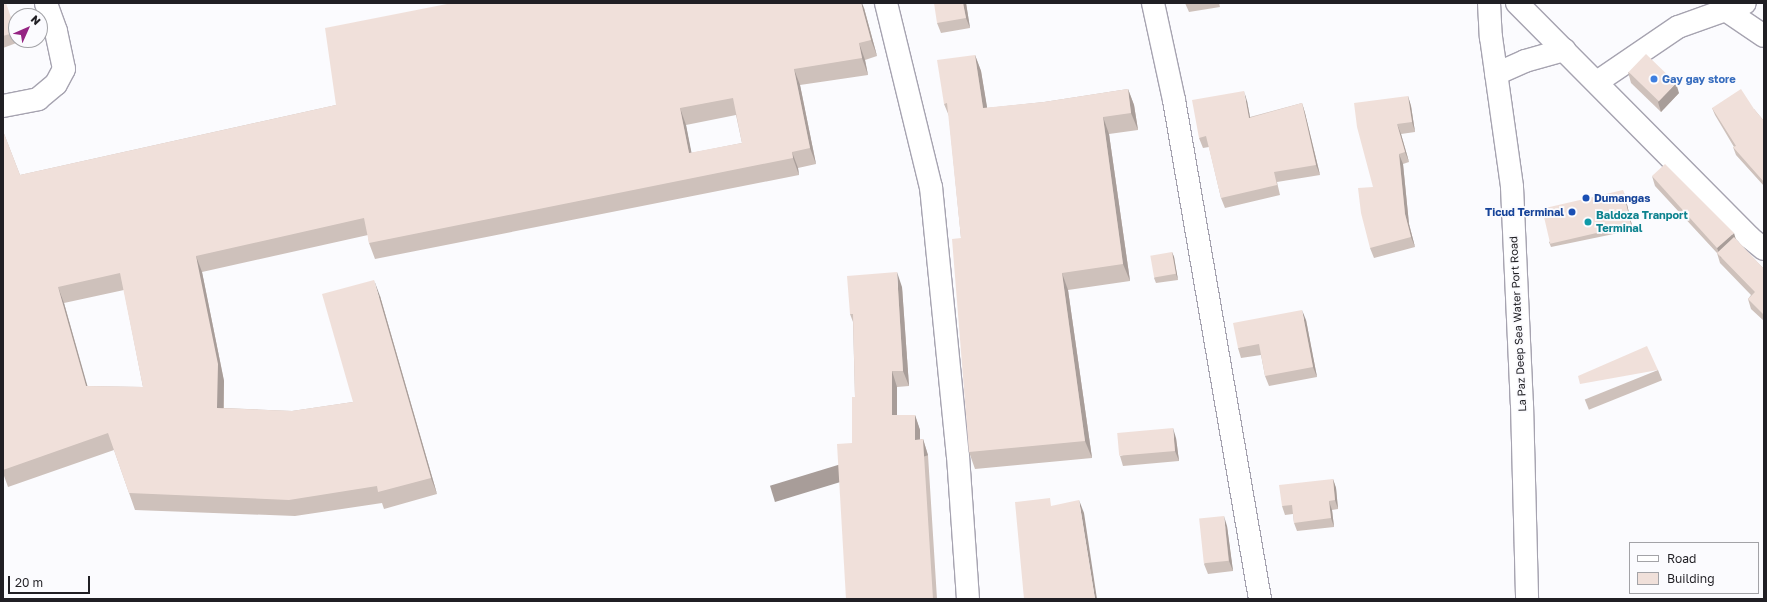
<!DOCTYPE html>
<style>
body{margin:0}
#map{position:relative;width:1767px;height:602px;overflow:hidden;background:#fbfbfe;font-family:"Golos Text",sans-serif}
div>[style]{position:absolute}
.roads{filter:drop-shadow(1px 0 #a6a3b0) drop-shadow(-1px 0 #a6a3b0) drop-shadow(0 1px #a6a3b0) drop-shadow(0 -1px #a6a3b0)}
.minor>*{height:22px;margin:-11px;padding:0 11px;transform-origin:11px;border-radius:11px;background:#fff}
.major>*{height:22px;margin:-11px;padding:0 11px;transform-origin:11px;border-radius:11px;background:#fff}
.wall>*{inset:0;background:#cec1bb;transform-origin:0 0}
.shaded-wall>*{inset:0;background:#a89d99;transform-origin:0 0}
.building>*{inset:0;background:#f0e0da;transform-origin:0 0}
.dots>*{width:11px;height:11px;translate:-50% -50%;box-sizing:border-box;border:2px solid #fbfbfe;border-radius:50%}
span{translate:-50% -50%;white-space:nowrap;text-align:center;line-height:1.15;-webkit-text-stroke:3.5px #fbfbfe;paint-order:stroke}
.shop-label{font-size:11px;color:#366cbe;font-weight:700}
.left{translate:0 -50%;text-align:left}
.transit-label{font-size:11px;color:#164399;font-weight:700}
.right{translate:-100% -50%;text-align:right}
.culture-label{font-size:11px;color:#0d838f;font-weight:700}
.street-label{font-size:11px;color:#201f24}
.frame{position:absolute;inset:0;border:4px solid #201f24;pointer-events:none}
.legend{position:absolute;left:1629px;top:542px;width:130px;height:52px;box-sizing:border-box;background:#fbfbfe;border:1px solid #a3a3a7;margin:0;padding:5px 7px;list-style:none;font-size:12px;color:#201f24}
.legend li{display:flex;align-items:center;gap:8px;height:20px}
.legend b{width:20px;border:1px solid #a3a3a7}
.north{position:absolute;left:8px;top:8px;width:40px;height:40px;box-sizing:border-box;background:#fbfbfe;border:1px solid #a3a3a7;border-radius:50%;rotate:45deg;font-size:11px;font-weight:700;line-height:16px;text-align:center;color:#201f24}
.north::after{content:'';display:block;margin:auto;width:14px;height:18px;background:#952483;clip-path:polygon(50% 0,100% 100%,50% 72%,0 100%)}
.scale{position:absolute;left:8px;top:576px;width:82px;height:18px;box-sizing:border-box;border:2px solid #201f24;border-top:0;padding-left:5px;font-size:12px;line-height:14px;white-space:nowrap;color:#201f24;-webkit-text-stroke:3px #fbfbfe;paint-order:stroke}
</style>
<div id="map">
<div class="roads">
<div class="minor">
<div style="left:886px;top:3px;width:189px;rotate:76.3deg"></div>
<div style="left:931px;top:187px;width:270px;rotate:84.3deg"></div>
<div style="left:958px;top:456px;width:143px;rotate:86deg"></div>
<div style="left:1153px;top:3px;width:99px;rotate:77.8deg"></div>
<div style="left:1174px;top:100px;width:506px;rotate:80.22deg"></div>
<div style="left:1517px;top:3px;width:330px;rotate:45.2deg"></div>
<div style="left:1749px;top:237px;width:19px;rotate:39deg"></div>
<div style="left:1724px;top:9px;width:48px;rotate:34deg"></div>
<div style="left:1597px;top:82px;width:98px;rotate:-34.2deg"></div>
<div style="left:1678px;top:27px;width:71px;rotate:-19.7deg"></div>
<div style="left:3px;top:106px;width:36px;rotate:-11deg"></div>
<div style="left:38px;top:99px;width:23px;rotate:-40deg"></div>
<div style="left:56px;top:84px;width:17px;rotate:-62deg"></div>
<div style="left:64px;top:69px;width:39px;rotate:-102deg"></div>
<div style="left:56px;top:31px;width:30px;rotate:-110deg"></div>
</div>
<div class="major">
<div style="left:1489px;top:3px;width:34px;rotate:87deg"></div>
<div style="left:1491px;top:37px;width:151px;rotate:82deg"></div>
<div style="left:1512px;top:187px;width:217px;rotate:87.4deg"></div>
<div style="left:1522px;top:404px;width:195px;rotate:88.5deg"></div>
<div style="left:1496px;top:74px;width:32px;rotate:-24deg"></div>
<div style="left:1525px;top:61px;width:41px;rotate:-15.8deg"></div>
</div>
</div>
<div class="wall">
<div style="clip-path:polygon(3px 3px,16px 33px,16px 40px,19px 40px,19px 42px,3px 48px)"></div>
<div style="clip-path:polygon(966px 3px,970px 28px,941px 33px,937px 23px)"></div>
<div style="clip-path:polygon(1185px 3px,1219px 3px,1220px 7px,1189px 12px)"></div>
<div style="clip-path:polygon(evenodd,864px 8px,877px 56px,865px 60px,868px 75px,800px 85px,816px 164px,798px 168px,799px 175px,375px 259px,369px 243px,368px 235px,202px 272px,224px 381px,224px 408px,292px 411px,353px 402px,380px 296px,437px 494px,384px 509px,382px 503px,295px 516px,135px 510px,114px 450px,8px 487px,3px 473px,3px 131px,20px 175px,336px 105px,864px 8px,736px 115px,742px 143px,691px 153px,686px 125px,736px 115px,864px 8px,124px 290px,143px 387px,87px 386px,64px 303px,124px 290px)"></div>
<div style="clip-path:polygon(975px 55px,981px 71px,987px 108px,1044px 102px,1128px 89px,1134px 105px,1138px 130px,1109px 134px,1130px 281px,1068px 290px,1092px 458px,975px 469px,969px 452px,961px 238px,949px 116px,944px 104px)"></div>
<div style="clip-path:polygon(1628px 72px,1679px 93px,1661px 112px,1631px 83px)"></div>
<div style="clip-path:polygon(1408px 96px,1411px 106px,1415px 132px,1401px 134px,1409px 162px,1403px 164px,1409px 224px,1415px 247px,1374px 258px,1370px 248px,1373px 187px)"></div>
<div style="clip-path:polygon(1247px 101px,1250px 117px,1302px 103px,1305px 113px,1320px 175px,1277px 182px,1280px 195px,1225px 208px,1221px 198px,1209px 147px,1203px 148px,1199px 138px)"></div>
<div style="clip-path:polygon(1712px 108px,1754px 109px,1764px 121px,1764px 186px,1736px 155px,1733px 147px,1734px 147px,1715px 115px)"></div>
<div style="clip-path:polygon(1652px 176px,1736px 240px,1764px 269px,1764px 321px,1751px 309px,1748px 299px,1751px 295px,1720px 263px,1717px 253px,1655px 186px)"></div>
<div style="clip-path:polygon(1625px 196px,1633px 230px,1551px 247px,1549px 242px)"></div>
<div style="clip-path:polygon(1172px 252px,1174px 257px,1178px 280px,1156px 283px,1154px 278px)"></div>
<div style="clip-path:polygon(902px 287px,909px 386px,897px 387px,897px 415px,915px 415px,920px 430px,920px 440px,923px 439px,928px 455px,937px 599px,846px 599px,855px 397px,853px 322px,850px 314px)"></div>
<div style="clip-path:polygon(1306px 320px,1317px 377px,1269px 386px,1265px 376px,1261px 355px,1241px 358px,1238px 348px)"></div>
<div style="left:1658px;top:370px;width:11px;height:79px;rotate:68deg"></div>
<div style="clip-path:polygon(1176px 438px,1179px 461px,1123px 466px,1120px 456px)"></div>
<div style="clip-path:polygon(1333px 479px,1336px 488px,1338px 509px,1332px 510px,1334px 527px,1297px 531px,1294px 523px,1293px 514px,1285px 515px,1282px 506px)"></div>
<div style="clip-path:polygon(1227px 526px,1233px 571px,1208px 574px,1204px 564px)"></div>
</div>
<div class="shaded-wall">
<div style="clip-path:polygon(861px 3px,862px 3px,864px 8px,877px 56px,871px 40px)"></div>
<div style="clip-path:polygon(963px 3px,966px 3px,970px 28px,966px 18px)"></div>
<div style="clip-path:polygon(859px 43px,865px 60px,868px 75px,862px 58px)"></div>
<div style="clip-path:polygon(975px 55px,981px 71px,990px 125px,983px 108px)"></div>
<div style="clip-path:polygon(794px 69px,800px 85px,816px 164px,810px 148px)"></div>
<div style="clip-path:polygon(1676px 83px,1679px 93px,1661px 112px,1658px 102px)"></div>
<div style="clip-path:polygon(1128px 89px,1134px 105px,1138px 130px,1131px 113px)"></div>
<div style="clip-path:polygon(1244px 91px,1247px 101px,1252px 128px,1249px 118px)"></div>
<div style="clip-path:polygon(1408px 96px,1411px 106px,1415px 132px,1412px 122px)"></div>
<div style="clip-path:polygon(1302px 103px,1305px 113px,1320px 175px,1316px 165px)"></div>
<div style="clip-path:polygon(680px 108px,686px 125px,695px 170px,689px 153px)"></div>
<div style="clip-path:polygon(1103px 117px,1109px 134px,1130px 281px,1123px 264px)"></div>
<div style="clip-path:polygon(1397px 124px,1401px 134px,1409px 162px,1405px 152px)"></div>
<div style="clip-path:polygon(792px 152px,798px 168px,799px 175px,793px 158px)"></div>
<div style="clip-path:polygon(1399px 154px,1403px 164px,1409px 224px,1415px 247px,1411px 237px,1405px 214px)"></div>
<div style="clip-path:polygon(1623px 190px,1625px 196px,1633px 230px,1631px 225px)"></div>
<div style="clip-path:polygon(1734px 233px,1737px 243px,1721px 258px,1717px 248px)"></div>
<div style="clip-path:polygon(1172px 252px,1174px 257px,1178px 280px,1176px 274px)"></div>
<div style="clip-path:polygon(196px 256px,202px 272px,224px 381px,223px 424px,217px 408px)"></div>
<div style="clip-path:polygon(897px 272px,902px 287px,909px 386px,903px 371px)"></div>
<div style="clip-path:polygon(1062px 273px,1068px 290px,1092px 458px,1085px 441px)"></div>
<div style="clip-path:polygon(374px 280px,380px 296px,437px 494px,431px 478px)"></div>
<div style="clip-path:polygon(58px 287px,64px 303px,92px 402px,86px 386px)"></div>
<div style="clip-path:polygon(1302px 310px,1306px 320px,1317px 377px,1313px 367px)"></div>
<div style="clip-path:polygon(892px 371px,897px 387px,897px 430px,892px 415px)"></div>
<div style="clip-path:polygon(915px 415px,920px 430px,920px 455px,915px 440px)"></div>
<div style="clip-path:polygon(1173px 428px,1176px 438px,1179px 461px,1175px 451px)"></div>
<div style="left:923px;top:439px;width:17px;height:160px;rotate:73deg"></div>
<div style="clip-path:polygon(1333px 479px,1336px 488px,1338px 509px,1335px 500px)"></div>
<div style="clip-path:polygon(1079px 500px,1084px 513px,1097px 599px,1095px 599px)"></div>
<div style="clip-path:polygon(1329px 501px,1332px 510px,1334px 527px,1331px 518px)"></div>
<div style="clip-path:polygon(1224px 516px,1227px 526px,1233px 571px,1229px 561px)"></div>
</div>
<div class="building">
<div style="clip-path:polygon(3px 3px,6px 3px,16px 32px,3px 36px)"></div>
<div style="clip-path:polygon(evenodd,452px 3px,861px 3px,871px 40px,859px 43px,862px 58px,794px 69px,810px 148px,792px 152px,793px 158px,369px 243px,364px 218px,196px 256px,218px 364px,217px 408px,292px 411px,353px 402px,322px 294px,374px 280px,431px 478px,378px 492px,377px 486px,289px 500px,129px 493px,108px 433px,3px 470px,3px 131px,20px 175px,336px 105px,325px 28px,452px 3px,733px 98px,742px 143px,689px 153px,680px 108px,733px 98px,452px 3px,120px 273px,143px 387px,86px 386px,58px 287px,120px 273px)"></div>
<div style="clip-path:polygon(934px 3px,963px 3px,966px 18px,937px 23px)"></div>
<div style="left:1646px;top:54px;width:42px;height:25px;rotate:44deg"></div>
<div style="clip-path:polygon(975px 55px,983px 108px,1044px 102px,1128px 89px,1131px 113px,1103px 117px,1123px 264px,1062px 273px,1085px 441px,969px 452px,952px 239px,961px 238px,947px 103px,944px 104px,937px 60px)"></div>
<div style="clip-path:polygon(1741px 89px,1754px 109px,1764px 121px,1764px 182px,1733px 147px,1736px 146px,1712px 108px)"></div>
<div style="clip-path:polygon(1244px 91px,1249px 118px,1302px 103px,1316px 165px,1274px 172px,1277px 185px,1221px 198px,1206px 136px,1199px 138px,1192px 100px)"></div>
<div style="clip-path:polygon(1408px 96px,1412px 122px,1397px 124px,1405px 152px,1399px 154px,1405px 214px,1411px 237px,1370px 248px,1361px 213px,1358px 188px,1373px 187px,1357px 127px,1354px 103px)"></div>
<div style="clip-path:polygon(1665px 164px,1734px 233px,1717px 248px,1652px 176px)"></div>
<div style="left:1623px;top:190px;width:36px;height:83px;rotate:77deg"></div>
<div style="clip-path:polygon(1734px 237px,1764px 269px,1764px 315px,1748px 299px,1755px 292px,1717px 253px)"></div>
<div style="left:1172px;top:252px;width:22px;height:22px;rotate:80deg"></div>
<div style="clip-path:polygon(897px 272px,903px 371px,892px 371px,892px 415px,915px 415px,915px 440px,923px 439px,933px 599px,846px 599px,837px 444px,852px 443px,852px 397px,855px 397px,853px 314px,850px 314px,847px 276px)"></div>
<div style="clip-path:polygon(1302px 310px,1313px 367px,1265px 376px,1259px 344px,1238px 348px,1233px 323px)"></div>
<div style="clip-path:polygon(1647px 346px,1658px 370px,1580px 384px,1578px 376px)"></div>
<div style="left:1173px;top:428px;width:23px;height:56px;rotate:85deg"></div>
<div style="clip-path:polygon(1333px 479px,1335px 500px,1329px 501px,1331px 518px,1294px 523px,1292px 505px,1282px 506px,1279px 485px)"></div>
<div style="clip-path:polygon(1050px 498px,1051px 506px,1079px 500px,1095px 599px,1024px 599px,1015px 502px)"></div>
<div style="left:1224px;top:516px;width:45px;height:25px;rotate:84deg"></div>
</div>
<div class="dots">
<div style="left:1654px;top:79px;background:#3f7fe0"></div>
<div style="left:1586px;top:198px;background:#1a4fb4"></div>
<div style="left:1572px;top:212px;background:#1a4fb4"></div>
<div style="left:1588px;top:222px;background:#0f9aa8"></div>
</div>
<div class="shop-label">
<span class="left" style="left:1662px;top:79px">Gay gay store</span>
</div>
<div class="transit-label">
<span class="left" style="left:1594px;top:198px">Dumangas</span>
<span class="right" style="left:1564px;top:212px">Ticud Terminal</span>
</div>
<div class="culture-label">
<span class="left" style="left:1596px;top:222px">Baldoza Tranport<br>Terminal</span>
</div>
<div class="street-label">
<span style="left:1518px;top:324px;rotate:-93deg">La Paz Deep Sea Water Port Road</span>
</div>
<div class="frame"></div>
<ul class="legend">
<li><b style="height:5px;background:#fff"></b>Road</li>
<li><b style="height:11px;background:#f0e0da"></b>Building</li>
</ul>
<div class="north">N</div>
<div class="scale">20 m</div>
</div>
